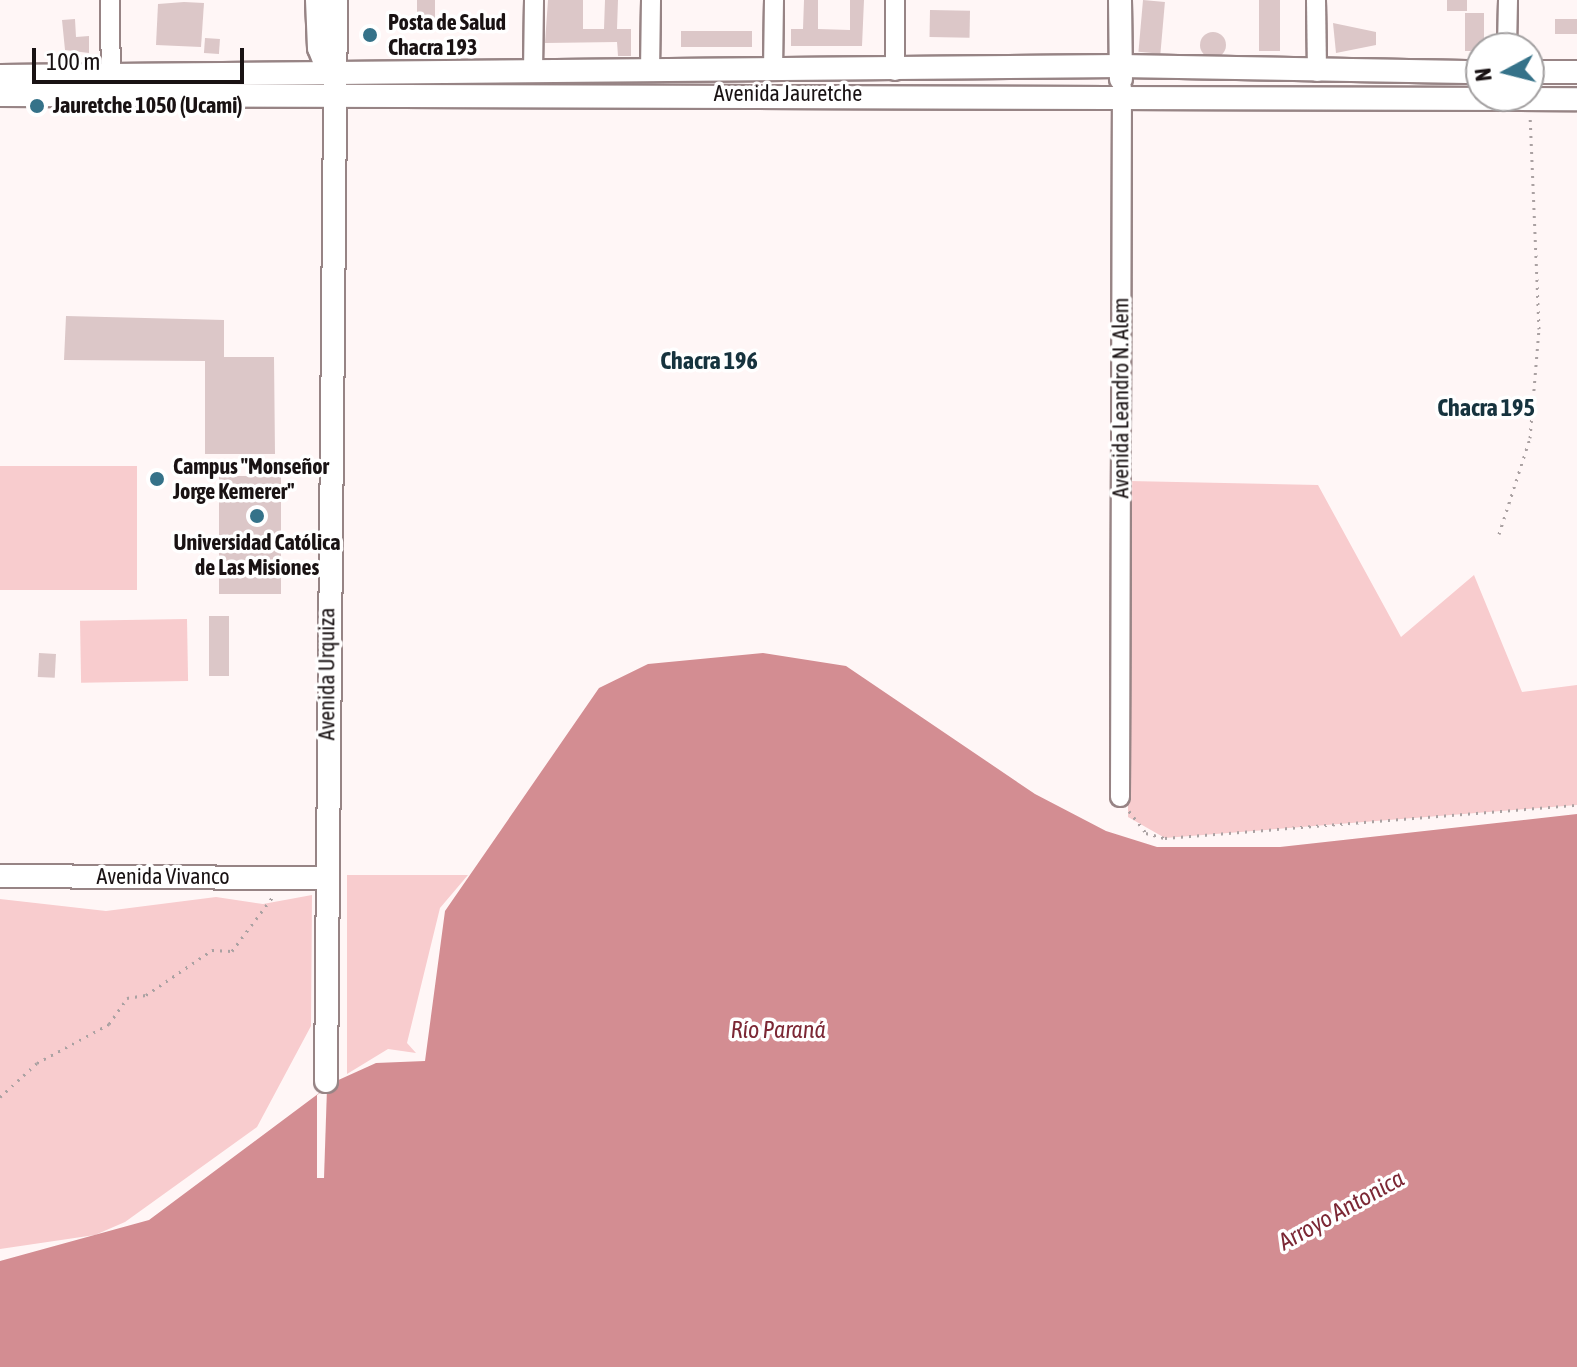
<!DOCTYPE html>
<meta charset="utf-8">
<style>
body{margin:0}
#map{position:relative;width:1577px;height:1367px;overflow:hidden;background:#fff6f6;font-family:"Asap Condensed",sans-serif}
div>[style]{position:absolute}
.green>*{inset:0;background:#f8ccce;transform-origin:0 0}
.water>*{inset:0;background:#d38d92}
.pier>*{inset:0;background:#fff6f6}
.building>*{inset:0;background:#dcc7c8;transform-origin:0 0}
.round{border-radius:50%}
.path>*{height:3px;margin-top:-1.5px;transform-origin:0;background:repeating-linear-gradient(90deg,#aaa1a2 0 2px,transparent 0 8px)}
.roads{filter:drop-shadow(2px 0 #978485) drop-shadow(-2px 0 #978485) drop-shadow(0 2px #978485) drop-shadow(0 -2px #978485)}
.minor>*{height:18px;margin:-9px;padding:0 9px;transform-origin:9px;border-radius:9px;background:#fff}
.major>*{height:22px;margin:-11px;padding:0 11px;transform-origin:11px;border-radius:11px;background:#fff}
.dots>*{width:22px;height:22px;translate:-50% -50%;box-sizing:border-box;border:4px solid #fff;border-radius:50%}
span{translate:-50% -50%;white-space:nowrap;text-align:center;line-height:1.15;-webkit-text-stroke:7px #fff;paint-order:stroke}
.poi-label{font-size:22px;color:#191213;font-weight:700}
.left{translate:0 -50%;text-align:left}
.street-label{font-size:22px;color:#191213}
.neighbourhood-label{font-size:24px;color:#16333e;font-weight:700}
.water-label{font-size:24px;color:#7c2835;font-style:italic}
.north{position:absolute;left:1465px;top:32px;width:80px;height:80px;box-sizing:border-box;background:#fff;border:2px solid #a3a0a1;border-radius:50%;rotate:263deg;font-size:22px;font-weight:700;line-height:32px;text-align:center;color:#191213}
.north::after{content:'';display:block;margin:auto;width:28px;height:36px;background:#357289;clip-path:polygon(50% 0,100% 100%,50% 72%,0 100%)}
.scale{position:absolute;left:32px;top:48px;width:212px;height:36px;box-sizing:border-box;border:4px solid #191213;border-top:0;padding-left:10px;font-size:24px;line-height:28px;white-space:nowrap;color:#191213;-webkit-text-stroke:6px #fff;paint-order:stroke}
</style>
<div id="map">
<div class="green">
<div style="left:0;top:466px;width:137px;height:124px"></div>
<div style="clip-path:polygon(1129px 481px,1318px 485px,1401px 637px,1474px 575px,1522px 692px,1577px 685px,1577px 805px,1165px 838px,1128px 817px)"></div>
<div style="left:187px;top:619px;width:62px;height:107px;rotate:89deg"></div>
<div style="clip-path:polygon(347px 875px,468px 875px,440px 908px,407px 1043px,416px 1053px,388px 1049px,347px 1074px)"></div>
<div style="clip-path:polygon(312px 895px,311px 1026px,257px 1127px,125px 1222px,95px 1235px,0 1249px,0 899px,106px 911px,216px 897px,263px 904px)"></div>
</div>
<div class="water">
<div style="clip-path:polygon(763px 653px,846px 666px,1035px 794px,1106px 831px,1157px 847px,1280px 847px,1577px 814px,1577px 1367px,0 1367px,0 1261px,149px 1220px,334px 1082px,376px 1063px,425px 1061px,445px 911px,599px 688px,648px 664px)"></div>
</div>
<div class="pier">
<div style="clip-path:polygon(327px 1088px,324px 1178px,317px 1178px,317px 1095px)"></div>
</div>
<div class="building">
<div style="left:417px;top:0;width:18px;height:26px"></div>
<div style="clip-path:polygon(548px 0,583px 0,583px 29px,604px 29px,605px 0,618px 0,617px 29px,631px 29px,631px 56px,618px 56px,617px 42px,545px 43px)"></div>
<div style="clip-path:polygon(804px 0,818px 0,818px 29px,850px 30px,850px 0,864px 0,862px 46px,791px 46px,791px 29px,803px 29px)"></div>
<div style="left:1143px;top:0;width:22px;height:52px;rotate:5deg"></div>
<div style="left:1259px;top:0;width:21px;height:51px"></div>
<div style="left:1447px;top:0;width:20px;height:11px"></div>
<div style="clip-path:polygon(184px 2px,204px 3px,201px 47px,156px 45px,158px 4px)"></div>
<div style="left:930px;top:10px;width:40px;height:27px;rotate:1deg"></div>
<div style="left:1465px;top:13px;width:19px;height:38px"></div>
<div style="clip-path:polygon(75px 19px,76px 37px,89px 36px,89px 53px,65px 50px,62px 20px)"></div>
<div style="left:1555px;top:19px;width:22px;height:15px"></div>
<div style="clip-path:polygon(1333px 23px,1376px 32px,1376px 45px,1336px 53px)"></div>
<div style="left:681px;top:31px;width:71px;height:16px"></div>
<div class="round" style="left:1200px;top:32px;width:26px;height:26px"></div>
<div style="left:205px;top:38px;width:15px;height:15px;rotate:4deg"></div>
<div style="clip-path:polygon(66px 316px,224px 320px,224px 357px,274px 357px,275px 454px,205px 454px,205px 361px,64px 360px)"></div>
<div style="left:219px;top:476px;width:62px;height:118px"></div>
<div style="left:209px;top:616px;width:20px;height:60px"></div>
<div style="left:39px;top:653px;width:17px;height:24px;rotate:3deg"></div>
</div>
<div class="path">
<div style="left:1499px;top:534px;width:101px;rotate:-72.1deg"></div>
<div style="left:1530px;top:438px;width:109px;rotate:-85.3deg"></div>
<div style="left:1539px;top:329px;width:213px;rotate:-92.4deg"></div>
<div style="left:1129px;top:811px;width:28px;rotate:52deg"></div>
<div style="left:1146px;top:833px;width:20px;rotate:15deg"></div>
<div style="left:1165px;top:838px;width:413px;rotate:-4.6deg"></div>
<div style="left:0;top:1097px;width:50px;rotate:-42.6deg"></div>
<div style="left:37px;top:1063px;width:82px;rotate:-28.4deg"></div>
<div style="left:109px;top:1024px;width:32px;rotate:-55deg"></div>
<div style="left:127px;top:998px;width:19px;rotate:-9deg"></div>
<div style="left:146px;top:995px;width:80px;rotate:-34.3deg"></div>
<div style="left:212px;top:950px;width:20px;rotate:3deg"></div>
<div style="left:232px;top:951px;width:70px;rotate:-53.1deg"></div>
</div>
<div class="roads">
<div class="minor">
<div style="left:110px;top:0;width:89px;rotate:89.4deg"></div>
<div style="left:1316px;top:0;width:72px;rotate:89.2deg"></div>
<div style="left:1507px;top:48px;width:48px;rotate:-88.8deg"></div>
<div style="left:773px;top:71px;width:71px;rotate:-89.2deg"></div>
<div style="left:895px;top:71px;width:71px;rotate:-90deg"></div>
<div style="left:533px;top:72px;width:72px;rotate:-89.2deg"></div>
<div style="left:650px;top:72px;width:72px;rotate:-89.2deg"></div>
<div style="left:1120px;top:797px;width:709px;rotate:-89.84deg"></div>
</div>
<div class="major">
<div style="left:317px;top:0;width:48px;rotate:87.6deg"></div>
<div style="left:319px;top:48px;width:29px;rotate:68deg"></div>
<div style="left:1120px;top:0;width:79px;rotate:89.3deg"></div>
<div style="left:1529px;top:72px;width:48px"></div>
<div style="left:0;top:76px;width:1121px;rotate:-0.51deg"></div>
<div style="left:1121px;top:66px;width:360px;rotate:1deg"></div>
<div style="left:0;top:95px;width:1577px;rotate:0.15deg"></div>
<div style="left:0;top:876px;width:327px;rotate:0.4deg"></div>
<div style="left:326px;top:1081px;width:1081px;rotate:-89.47deg"></div>
</div>
</div>
<div class="dots">
<div style="left:370px;top:35px;background:#357289"></div>
<div style="left:37px;top:106px;background:#357289"></div>
<div style="left:157px;top:479px;background:#357289"></div>
<div style="left:257px;top:516px;background:#357289"></div>
</div>
<div class="poi-label">
<span class="left" style="left:388px;top:35px">Posta de Salud<br>Chacra 193</span>
<span class="left" style="left:53px;top:106px">Jauretche 1050 (Ucami)</span>
<span class="left" style="left:173px;top:479px">Campus "Monseñor<br>Jorge Kemerer"</span>
<span style="left:257px;top:555px">Universidad Católica<br>de Las Misiones</span>
</div>
<div class="street-label">
<span style="left:788px;top:94px">Avenida Jauretche</span>
<span style="left:1121px;top:398px;rotate:-90deg">Avenida Leandro N. Alem</span>
<span style="left:327px;top:674px;rotate:-90deg">Avenida Urquiza</span>
<span style="left:163px;top:877px">Avenida Vivanco</span>
</div>
<div class="neighbourhood-label">
<span style="left:709px;top:361px">Chacra 196</span>
<span style="left:1486px;top:408px">Chacra 195</span>
</div>
<div class="water-label">
<span style="left:778px;top:1030px">Río Paraná</span>
<span style="left:1341px;top:1210px;rotate:-29deg">Arroyo Antonica</span>
</div>
<div class="north">N</div>
<div class="scale">100 m</div>
</div>
